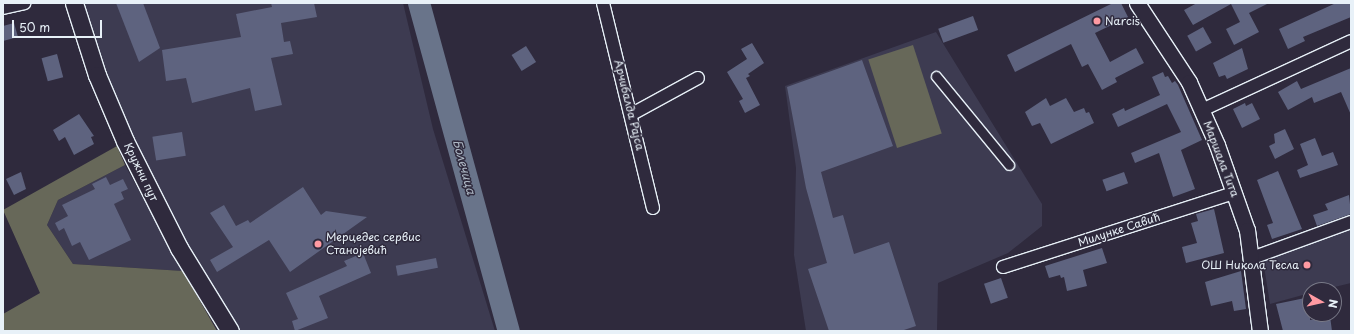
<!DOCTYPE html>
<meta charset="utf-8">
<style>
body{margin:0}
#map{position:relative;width:1354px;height:334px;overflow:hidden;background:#2f2a3d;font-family:"Playpen Sans",sans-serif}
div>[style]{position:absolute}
.built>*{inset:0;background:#3d3b51}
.green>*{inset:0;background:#676859;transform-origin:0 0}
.river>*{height:22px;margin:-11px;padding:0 11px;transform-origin:11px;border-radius:11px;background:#69748a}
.building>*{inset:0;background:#5e637f;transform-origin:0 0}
.roads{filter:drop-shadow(1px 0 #e8f1f8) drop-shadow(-1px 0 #e8f1f8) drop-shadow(0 1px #e8f1f8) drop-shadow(0 -1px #e8f1f8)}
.pedestrian>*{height:9px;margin:-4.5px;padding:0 4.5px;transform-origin:4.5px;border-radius:4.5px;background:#2f2a3d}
.minor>*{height:12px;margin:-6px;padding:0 6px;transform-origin:6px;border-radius:6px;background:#2f2a3d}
.tertiary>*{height:15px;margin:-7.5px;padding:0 7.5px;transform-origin:7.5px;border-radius:7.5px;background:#2f2a3d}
.secondary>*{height:17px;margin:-8.5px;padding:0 8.5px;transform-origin:8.5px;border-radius:8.5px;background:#2f2a3d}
.dots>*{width:11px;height:11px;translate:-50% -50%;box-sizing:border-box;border:2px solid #2f2a3d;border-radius:50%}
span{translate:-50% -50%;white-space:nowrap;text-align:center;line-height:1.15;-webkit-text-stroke:3px #2f2a3d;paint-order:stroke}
.poi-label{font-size:11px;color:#e8f1f8}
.left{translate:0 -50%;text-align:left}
.right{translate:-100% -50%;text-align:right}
.street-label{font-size:11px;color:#e8f1f8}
.water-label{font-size:12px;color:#afb9c6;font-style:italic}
.frame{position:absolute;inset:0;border:4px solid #e8f1f8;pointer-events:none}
.north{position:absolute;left:1302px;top:282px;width:40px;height:40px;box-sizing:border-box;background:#2f2a3d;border:1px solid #797a88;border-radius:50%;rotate:98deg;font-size:11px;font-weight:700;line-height:16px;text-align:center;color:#e8f1f8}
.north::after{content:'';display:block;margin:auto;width:14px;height:18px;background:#ff9aa2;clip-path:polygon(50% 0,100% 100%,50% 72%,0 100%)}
.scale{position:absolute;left:12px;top:20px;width:90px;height:18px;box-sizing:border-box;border:2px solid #e8f1f8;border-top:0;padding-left:5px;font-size:12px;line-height:14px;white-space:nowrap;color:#e8f1f8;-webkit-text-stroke:3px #2f2a3d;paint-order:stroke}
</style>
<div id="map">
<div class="built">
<div style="clip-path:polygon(80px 3px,403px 3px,433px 129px,495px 331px,239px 331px,197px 266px,128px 134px,105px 81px)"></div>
<div style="clip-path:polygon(936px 32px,1042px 204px,1042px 226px,1008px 253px,938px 283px,937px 330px,806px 331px,794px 255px,796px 168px,785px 86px)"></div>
<div style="clip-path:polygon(125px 165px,183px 271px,73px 264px,47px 225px,58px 200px)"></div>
<div style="clip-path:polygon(1351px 226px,1351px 283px,1322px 290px,1310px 290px,1310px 293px,1270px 304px,1263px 260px)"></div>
</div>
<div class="green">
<div style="left:913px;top:45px;width:93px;height:47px;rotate:72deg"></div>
<div style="clip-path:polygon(117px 146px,125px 165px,58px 200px,47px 225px,73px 264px,183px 271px,217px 331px,3px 331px,3px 314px,40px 293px,3px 210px)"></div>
</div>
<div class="river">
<div style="left:419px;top:3px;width:340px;rotate:74.7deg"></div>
</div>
<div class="building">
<div style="clip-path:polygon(116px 3px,143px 3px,160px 48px,139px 62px)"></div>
<div style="clip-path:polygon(271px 3px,314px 3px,317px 17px,281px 23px,284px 42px,290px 41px,293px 54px,271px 58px,282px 105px,255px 111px,250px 88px,192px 103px,186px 78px,166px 81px,162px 50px,241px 37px,236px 14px,272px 7px)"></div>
<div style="clip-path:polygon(1113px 3px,1121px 3px,1128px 17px,1095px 33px,1110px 62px,1136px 48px,1144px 63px,1115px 78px,1117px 82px,1102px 90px,1088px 64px,1082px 67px,1071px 44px,1015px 72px,1007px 55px)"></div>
<div style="clip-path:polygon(1197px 3px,1269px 3px,1249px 13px,1259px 32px,1234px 45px,1226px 29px,1240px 22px,1231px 4px,1193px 25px,1184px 10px)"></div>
<div style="clip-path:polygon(1336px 3px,1351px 3px,1351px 17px,1303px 37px,1305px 41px,1288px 49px,1279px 29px)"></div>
<div style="left:973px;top:16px;width:15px;height:37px;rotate:70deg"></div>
<div style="clip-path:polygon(14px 23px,18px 37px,3px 41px,3px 26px)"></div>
<div style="left:1203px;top:27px;width:18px;height:18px;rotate:61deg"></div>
<div style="clip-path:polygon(752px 43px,764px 63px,748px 74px,750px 76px,746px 78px,760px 105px,745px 113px,739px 101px,743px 99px,727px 72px,747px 59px,741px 49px)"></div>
<div style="left:526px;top:46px;width:19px;height:17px;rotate:58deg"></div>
<div style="clip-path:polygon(1242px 48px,1248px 69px,1227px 79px,1225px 75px,1219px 77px,1213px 63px)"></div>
<div style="left:57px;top:54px;width:24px;height:16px;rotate:75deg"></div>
<div style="clip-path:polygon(862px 60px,893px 146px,821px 172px,833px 218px,843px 215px,854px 254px,889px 242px,916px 326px,901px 331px,829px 331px,808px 269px,827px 263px,806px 188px,787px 87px)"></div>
<div style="clip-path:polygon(1351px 68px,1351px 115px,1341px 92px,1314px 103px,1312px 97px,1288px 110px,1278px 92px,1297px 81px,1301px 89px)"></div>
<div style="clip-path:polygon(1163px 72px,1165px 77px,1168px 76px,1172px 83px,1175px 81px,1178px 85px,1202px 140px,1181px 150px,1195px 189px,1173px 197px,1159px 153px,1135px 163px,1131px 153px,1181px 132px,1167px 104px,1118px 127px,1112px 114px,1124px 108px,1125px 111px,1160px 95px,1152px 77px)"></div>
<div style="clip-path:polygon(1046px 98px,1050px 106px,1066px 98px,1074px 112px,1084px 108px,1086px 113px,1089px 112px,1094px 123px,1051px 144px,1040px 123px,1032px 126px,1025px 112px)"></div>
<div style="clip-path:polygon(1245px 103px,1246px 106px,1252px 103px,1260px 119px,1242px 128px,1233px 109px)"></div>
<div style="clip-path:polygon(79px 114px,94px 136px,91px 137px,94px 144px,74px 155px,65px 137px,59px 141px,53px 130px)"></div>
<div style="clip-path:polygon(1285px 129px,1294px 149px,1275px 159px,1269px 146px,1275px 143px,1274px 134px)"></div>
<div style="left:182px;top:132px;width:24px;height:30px;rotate:81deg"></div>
<div style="clip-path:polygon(1315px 138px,1322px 156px,1333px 152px,1338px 165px,1300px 178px,1297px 170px,1308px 165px,1300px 144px)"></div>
<div style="clip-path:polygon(1278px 171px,1302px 229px,1272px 239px,1267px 225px,1273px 223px,1257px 180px)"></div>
<div style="clip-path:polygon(21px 172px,26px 189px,14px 195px,6px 179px)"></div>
<div style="left:1124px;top:172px;width:12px;height:23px;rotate:70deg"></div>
<div style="clip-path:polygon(106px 177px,110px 185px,123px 179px,128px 189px,121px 192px,124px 199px,114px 204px,131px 240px,89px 260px,80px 242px,72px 246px,64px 228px,59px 231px,55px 223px,68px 216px,62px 205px,95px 189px,92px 184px)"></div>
<div style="clip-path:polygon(303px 187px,321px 215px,326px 211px,367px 217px,290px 272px,269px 240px,217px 272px,210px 260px,233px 247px,210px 213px,224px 205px,236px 226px,248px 220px,250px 223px)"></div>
<div style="clip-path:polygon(1349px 195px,1351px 214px,1317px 226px,1313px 215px,1328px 210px,1325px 204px)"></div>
<div style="clip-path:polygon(1214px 209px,1224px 253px,1186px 263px,1182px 247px,1197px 243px,1191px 223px,1198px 221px,1196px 214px)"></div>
<div style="clip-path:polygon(1102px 248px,1107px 263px,1083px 270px,1087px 286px,1067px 291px,1064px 277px,1061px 278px,1060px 275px,1049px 278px,1045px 266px)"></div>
<div style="clip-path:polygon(363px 253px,371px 273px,319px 296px,328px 318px,295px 331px,292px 321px,298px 319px,286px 293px,347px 266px,344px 261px)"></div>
<div style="left:436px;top:258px;width:10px;height:41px;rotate:79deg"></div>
<div style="clip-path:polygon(1241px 271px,1246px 309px,1234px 311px,1232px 301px,1211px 306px,1205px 282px)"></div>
<div style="left:1001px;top:278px;width:21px;height:18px;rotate:71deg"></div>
<div style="clip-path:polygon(1310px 297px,1310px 320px,1330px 316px,1332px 331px,1283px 331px,1276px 304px)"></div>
</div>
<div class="roads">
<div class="pedestrian">
<div style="left:936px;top:76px;width:115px;rotate:50.6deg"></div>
</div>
<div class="minor">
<div style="left:603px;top:3px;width:211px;rotate:76.3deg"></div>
<div style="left:3px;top:8px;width:22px;rotate:-13deg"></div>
<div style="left:1202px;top:110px;width:164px;rotate:-24.8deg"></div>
<div style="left:632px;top:114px;width:75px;rotate:-28.6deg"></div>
<div style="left:1252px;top:258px;width:105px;rotate:-20deg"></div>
<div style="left:1003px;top:267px;width:243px;rotate:-17.8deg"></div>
</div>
<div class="tertiary">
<div style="left:1137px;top:3px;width:95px;rotate:56.6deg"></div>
<div style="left:1189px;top:82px;width:69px;rotate:66deg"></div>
<div style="left:1217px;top:145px;width:90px;rotate:70.6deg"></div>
<div style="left:1247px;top:230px;width:102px;rotate:82.7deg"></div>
</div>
<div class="secondary">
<div style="left:74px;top:3px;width:76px;rotate:72.3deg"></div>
<div style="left:97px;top:75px;width:72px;rotate:67deg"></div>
<div style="left:125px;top:141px;width:120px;rotate:63.2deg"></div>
<div style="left:179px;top:248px;width:97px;rotate:58.4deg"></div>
</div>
</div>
<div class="dots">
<div style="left:1097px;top:21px;background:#ff9aa2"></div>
<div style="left:318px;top:244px;background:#ff9aa2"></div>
<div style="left:1307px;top:265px;background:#ff9aa2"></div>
</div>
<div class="poi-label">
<span class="left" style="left:1105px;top:21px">Narcis</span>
<span class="left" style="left:326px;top:244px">Мерцедес сервис<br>Станојевић</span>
<span class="right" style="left:1299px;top:265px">ОШ Никола Тесла</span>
</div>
<div class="street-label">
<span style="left:629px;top:105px;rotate:76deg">Арчибалда Рајса</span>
<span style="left:1221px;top:159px;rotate:69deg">Маршала Тита</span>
<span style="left:141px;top:172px;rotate:64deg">Кружни пут</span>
<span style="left:1119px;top:230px;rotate:-18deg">Милунке Савић</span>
</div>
<div class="water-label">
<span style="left:464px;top:167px;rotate:75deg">Болечица</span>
</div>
<div class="frame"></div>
<div class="north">N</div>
<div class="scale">50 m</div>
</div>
